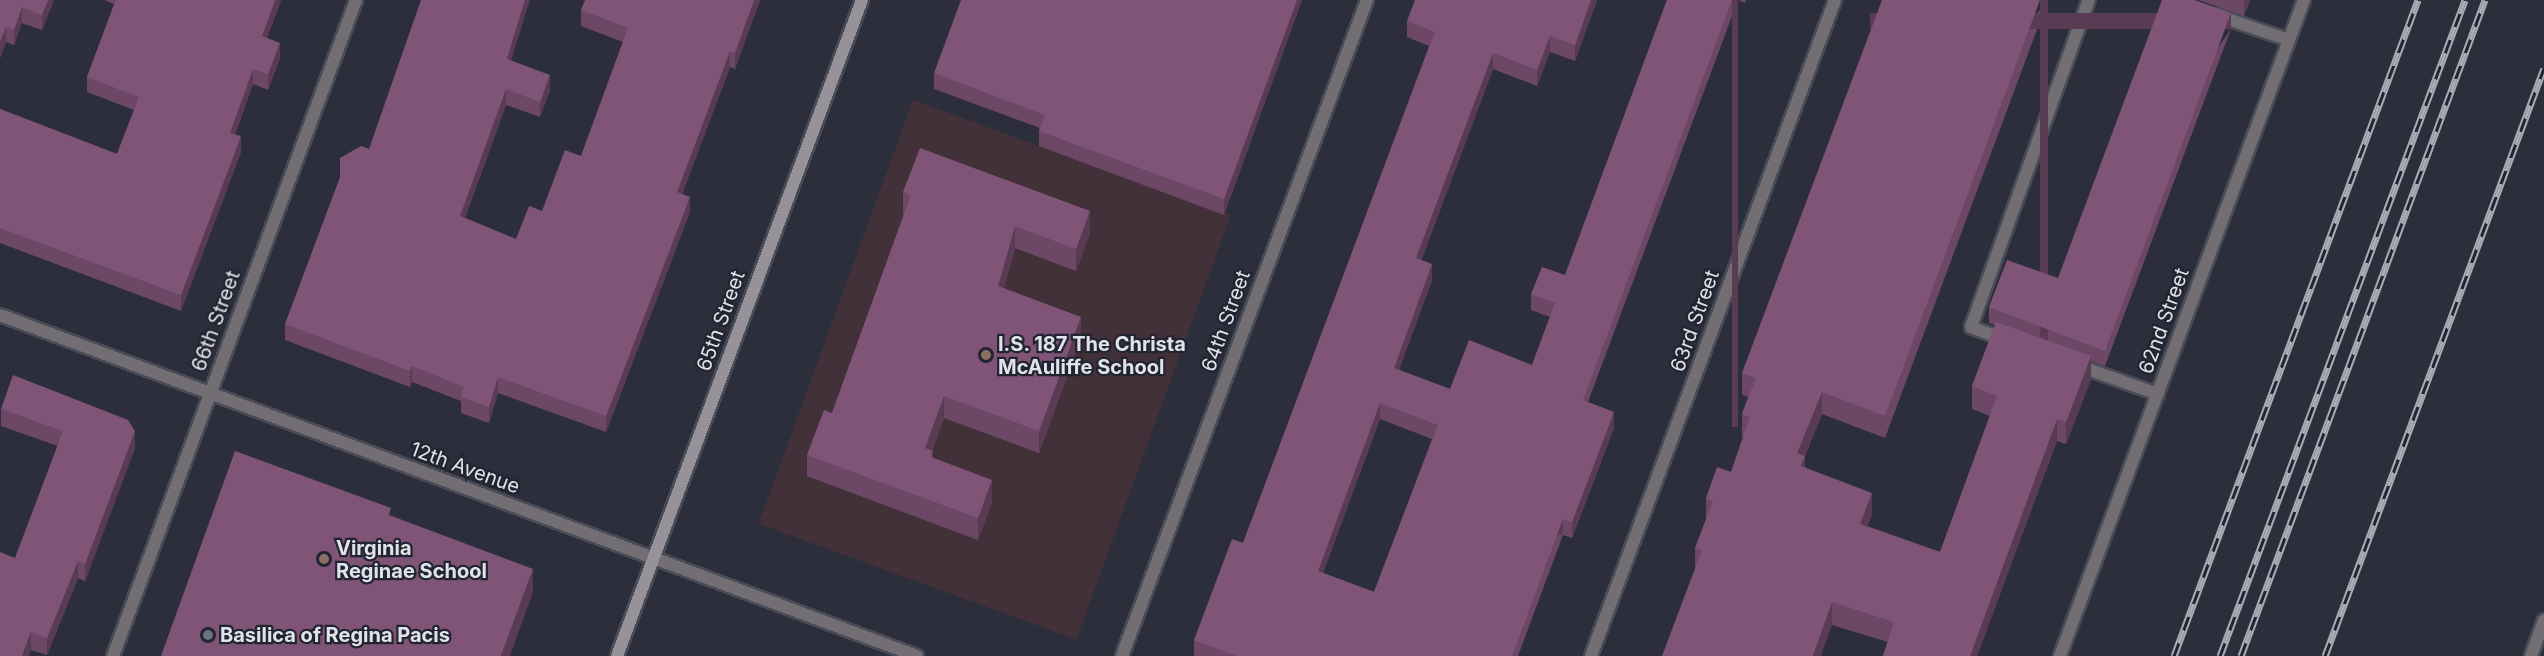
<!DOCTYPE html>
<style>
body{margin:0}
#map{position:relative;width:2544px;height:656px;overflow:hidden;background:#2c2f3b;font-family:Inter,sans-serif}
div>[style]{position:absolute}
.education>*{inset:0;background:#43313a;transform-origin:0 0}
.roads{filter:drop-shadow(2px 0 #494c57) drop-shadow(-2px 0 #494c57) drop-shadow(0 2px #494c57) drop-shadow(0 -2px #494c57)}
.lane>*{height:12px;margin:-6px;padding:0 6px;transform-origin:6px;border-radius:6px;background:#726e74}
.street>*{height:12px;margin:-6px;padding:0 6px;transform-origin:6px;border-radius:6px;background:#726e74}
.secondary>*{height:12px;margin:-6px;padding:0 6px;transform-origin:6px;border-radius:6px;background:#97919a}
.rail>*{height:7px;margin-top:-3.5px;transform-origin:0;background:repeating-linear-gradient(90deg,#222531 0 14px,#aaadb6 0 28px);box-sizing:border-box;border-block:2px solid #aaadb6}
.wall>*{inset:0;background:#6d4866}
.shaded-wall>*{inset:0;background:#593b53;transform-origin:0 0}
.building>*{inset:0;background:#7f5477}
.dots>*{width:16px;height:16px;translate:-50% -50%;box-sizing:border-box;border:3px solid #222531;border-radius:50%}
span{translate:-50% -50%;white-space:nowrap;text-align:center;line-height:1.15;-webkit-text-stroke:4.5px #222531;paint-order:stroke}
.street-label{font-size:20px;color:#e1e3eb}
.poi-label{font-size:20px;color:#e1e3eb;font-weight:700}
.left{translate:0 -50%;text-align:left}
</style>
<div id="map">
<div class="education">
<div style="left:913px;top:100px;width:338px;height:451px;rotate:20deg"></div>
</div>
<div class="roads">
<div class="lane">
<div style="left:2216px;top:15px;width:77px;rotate:18.9deg"></div>
<div style="left:2006px;top:340px;width:37px;rotate:-160deg"></div>
<div style="left:1971px;top:327px;width:348px;rotate:-70.2deg"></div>
<div style="left:2076px;top:365px;width:87px;rotate:19.5deg"></div>
</div>
<div class="street">
<div style="left:0;top:315px;width:978px;rotate:20.4deg"></div>
<div style="left:113px;top:656px;width:700px;rotate:-69.67deg"></div>
<div style="left:1122px;top:656px;width:700px;rotate:-69.52deg"></div>
<div style="left:1591px;top:656px;width:700px;rotate:-69.6deg"></div>
<div style="left:2060px;top:656px;width:700px;rotate:-69.6deg"></div>
<div style="left:2531px;top:656px;width:38px;rotate:-70deg"></div>
</div>
<div class="secondary">
<div style="left:617px;top:656px;width:700px;rotate:-69.52deg"></div>
</div>
</div>
<div class="rail">
<div style="left:2174px;top:656px;width:700px;rotate:-69.6deg"></div>
<div style="left:2220px;top:656px;width:700px;rotate:-69.52deg"></div>
<div style="left:2241px;top:656px;width:700px;rotate:-69.6deg"></div>
<div style="left:2325px;top:656px;width:627px;rotate:-69.57deg"></div>
</div>
<div class="wall">
<div style="clip-path:polygon(0 0,54px 0,42px 30px,22px 23px,14px 45px,6px 42px,0 58px)"></div>
<div style="clip-path:polygon(104px 0,281px 0,267px 38px,280px 58px,268px 90px,253px 84px,235px 135px,241px 152px,181px 311px,0 243px,0 109px,117px 154px,134px 110px,87px 92px,87px 77px,114px 4px)"></div>
<div style="clip-path:polygon(760px 0,735px 69px,730px 67px,682px 194px,690px 212px,606px 432px,498px 393px,489px 423px,461px 413px,461px 401px,412px 382px,410px 387px,285px 340px,285px 324px,369px 149px,511px 60px,550px 90px,540px 117px,506px 105px,465px 218px,516px 239px,542px 211px,581px 156px,623px 42px,581px 26px,581px 10px)"></div>
<div style="clip-path:polygon(1302px 0,1224px 215px,1039px 146px,1039px 131px,1040px 128px,934px 89px,934px 73px)"></div>
<div style="clip-path:polygon(evenodd,1597px 0,1575px 61px,1550px 52px,1537px 86px,1493px 69px,1421px 260px,1432px 280px,1399px 370px,1450px 389px,1532px 365px,1550px 317px,1531px 310px,1531px 294px,1565px 275px,1667px 0,1746px 0,1745px 3px,1738px 0,1588px 402px,1614px 428px,1572px 538px,1563px 535px,1518px 656px,1194px 656px,1194px 640px,1243px 543px,1429px 46px,1407px 37px,1407px 21px,1597px 0,1380px 419px,1432px 439px,1374px 592px,1323px 573px,1380px 419px)"></div>
<div style="clip-path:polygon(2048px 0,1885px 438px,1822px 414px,1805px 456px,1805px 467px,1872px 515px,1867px 526px,1940px 552px,1990px 416px,1972px 409px,1972px 386px,1995px 325px,1989px 323px,1989px 307px,2058px 278px,2231px 29px,2105px 366px,2091px 361px,2091px 379px,2066px 444px,2057px 441px,1977px 656px,1883px 656px,1888px 642px,1832px 625px,1695px 569px,1695px 548px,1706px 520px,1706px 498px,1731px 472px,1743px 437px,1742px 437px,1742px 414px,1748px 397px,1742px 395px,1742px 373px)"></div>
<div style="clip-path:polygon(2198px 0,2250px 0,2244px 16px)"></div>
<div style="clip-path:polygon(903px 192px,1090px 233px,1076px 271px,1015px 248px,1004px 288px,1081px 339px,1039px 453px,944px 418px,932px 451px,933px 458px,992px 502px,978px 540px,807px 476px,807px 455px,832px 413px,904px 214px,903px 214px)"></div>
<div style="clip-path:polygon(1px 409px,135px 448px,85px 581px,78px 578px,47px 655px,31px 650px,15px 558px,58px 446px,1px 426px)"></div>
</div>
<div class="shaded-wall">
<div style="clip-path:polygon(48px 0,54px 0,42px 30px,42px 15px)"></div>
<div style="clip-path:polygon(275px 0,281px 0,262px 52px,262px 36px)"></div>
<div style="clip-path:polygon(525px 0,530px 0,507px 74px,507px 59px)"></div>
<div style="clip-path:polygon(754px 0,760px 0,735px 69px,735px 53px)"></div>
<div style="clip-path:polygon(1297px 0,1302px 0,1224px 215px,1224px 199px)"></div>
<div style="clip-path:polygon(1591px 0,1597px 0,1575px 61px,1575px 45px)"></div>
<div style="left:1732px;top:0;width:6px;height:427px"></div>
<div style="left:2040px;top:0;width:8px;height:444px"></div>
<div style="clip-path:polygon(2244px 0,2250px 0,2244px 16px)"></div>
<div style="clip-path:polygon(22px 7px,22px 23px,14px 45px,14px 30px)"></div>
<div style="left:2231px;top:13px;width:16px;height:361px;rotate:90deg"></div>
<div style="clip-path:polygon(6px 27px,6px 42px,0 58px,0 42px)"></div>
<div style="clip-path:polygon(1550px 36px,1550px 52px,1537px 86px,1537px 70px)"></div>
<div style="clip-path:polygon(280px 43px,280px 58px,268px 90px,268px 74px)"></div>
<div style="clip-path:polygon(730px 51px,730px 67px,677px 208px,677px 192px)"></div>
<div style="clip-path:polygon(1493px 53px,1493px 69px,1416px 275px,1416px 258px)"></div>
<div style="clip-path:polygon(253px 69px,253px 84px,230px 148px,230px 133px)"></div>
<div style="clip-path:polygon(550px 75px,550px 90px,540px 117px,540px 102px)"></div>
<div style="clip-path:polygon(506px 89px,506px 105px,460px 232px,460px 216px)"></div>
<div style="clip-path:polygon(241px 136px,241px 152px,181px 311px,181px 295px)"></div>
<div style="clip-path:polygon(690px 197px,690px 212px,606px 432px,606px 416px)"></div>
<div style="clip-path:polygon(1090px 211px,1090px 233px,1076px 271px,1076px 249px)"></div>
<div style="clip-path:polygon(1015px 226px,1015px 248px,998px 308px,998px 286px)"></div>
<div style="clip-path:polygon(1432px 264px,1432px 280px,1394px 384px,1394px 368px)"></div>
<div style="clip-path:polygon(1081px 317px,1081px 339px,1039px 453px,1039px 431px)"></div>
<div style="clip-path:polygon(2091px 356px,2091px 379px,2066px 444px,2066px 422px)"></div>
<div style="clip-path:polygon(412px 366px,412px 382px,410px 387px,410px 371px)"></div>
<div style="clip-path:polygon(498px 377px,498px 393px,489px 423px,489px 407px)"></div>
<div style="clip-path:polygon(1822px 392px,1822px 414px,1805px 456px,1805px 478px,1797px 453px)"></div>
<div style="clip-path:polygon(944px 396px,944px 418px,925px 470px,925px 448px)"></div>
<div style="clip-path:polygon(1380px 403px,1380px 419px,1318px 587px,1318px 571px)"></div>
<div style="clip-path:polygon(1614px 412px,1614px 428px,1572px 538px,1572px 522px)"></div>
<div style="clip-path:polygon(2057px 419px,2057px 441px,1977px 656px,1970px 656px)"></div>
<div style="clip-path:polygon(135px 431px,135px 448px,85px 581px,85px 564px)"></div>
<div style="clip-path:polygon(992px 480px,992px 502px,978px 540px,978px 518px)"></div>
<div style="clip-path:polygon(1872px 493px,1872px 515px,1860px 546px,1860px 524px)"></div>
<div style="left:1563px;top:519px;width:16px;height:146px;rotate:90deg"></div>
<div style="clip-path:polygon(78px 561px,78px 578px,47px 655px,47px 638px)"></div>
<div style="clip-path:polygon(533px 569px,533px 592px,510px 656px,501px 656px)"></div>
<div style="clip-path:polygon(1832px 602px,1832px 625px,1821px 656px,1813px 656px)"></div>
<div style="clip-path:polygon(31px 632px,31px 650px,29px 656px,22px 656px)"></div>
</div>
<div class="building">
<div style="clip-path:polygon(0 0,48px 0,42px 15px,22px 7px,14px 30px,6px 27px,0 42px)"></div>
<div style="clip-path:polygon(116px 0,275px 0,262px 36px,280px 43px,268px 74px,253px 69px,230px 133px,241px 136px,181px 295px,0 228px,0 109px,117px 154px,139px 97px,87px 77px)"></div>
<div style="clip-path:polygon(421px 0,525px 0,507px 59px,550px 75px,540px 102px,506px 89px,460px 216px,516px 239px,529px 206px,542px 211px,565px 150px,581px 156px,628px 28px,581px 10px,585px 0,754px 0,735px 53px,730px 51px,677px 192px,690px 197px,606px 416px,498px 377px,489px 407px,461px 397px,464px 387px,412px 366px,410px 371px,285px 324px,340px 177px,340px 158px,361px 146px,369px 149px)"></div>
<div style="clip-path:polygon(961px 0,1297px 0,1224px 199px,1039px 131px,1045px 115px,934px 73px)"></div>
<div style="clip-path:polygon(evenodd,1415px 0,1591px 0,1575px 45px,1550px 36px,1537px 70px,1493px 53px,1416px 258px,1432px 264px,1394px 368px,1450px 389px,1469px 340px,1532px 365px,1555px 303px,1531px 294px,1542px 267px,1565px 275px,1667px 0,1732px 0,1583px 400px,1614px 412px,1572px 522px,1563px 519px,1512px 656px,1237px 656px,1194px 640px,1232px 539px,1243px 543px,1435px 32px,1407px 21px,1415px 0,1380px 403px,1438px 425px,1374px 592px,1318px 571px,1380px 403px)"></div>
<div style="clip-path:polygon(1882px 0,2040px 0,1885px 416px,1822px 392px,1797px 453px,1805px 456px,1801px 466px,1872px 493px,1860px 524px,1940px 552px,1997px 396px,1972px 386px,1996px 322px,2091px 356px,2066px 422px,2057px 419px,1970px 656px,1883px 656px,1894px 622px,1832px 602px,1813px 656px,1662px 656px,1702px 550px,1695px 548px,1713px 501px,1706px 498px,1717px 467px,1731px 472px,1750px 417px,1742px 414px,1756px 378px,1742px 373px)"></div>
<div style="clip-path:polygon(2162px 0,2194px 0,2231px 13px,2105px 351px,1989px 307px,2007px 260px,2058px 278px)"></div>
<div style="clip-path:polygon(920px 148px,1090px 211px,1076px 249px,1015px 226px,998px 286px,1081px 317px,1039px 431px,944px 396px,925px 448px,933px 451px,931px 457px,992px 480px,978px 518px,807px 455px,824px 410px,832px 413px,911px 195px,903px 192px)"></div>
<div style="clip-path:polygon(13px 375px,128px 420px,135px 431px,85px 564px,78px 561px,47px 638px,31px 632px,22px 656px,0 656px,0 552px,15px 558px,63px 431px,1px 409px)"></div>
<div style="clip-path:polygon(235px 451px,391px 508px,389px 515px,533px 569px,501px 656px,161px 656px)"></div>
</div>
<div class="dots">
<div style="left:986px;top:355px;background:#8d6e63"></div>
<div style="left:324px;top:559px;background:#8d6e63"></div>
<div style="left:208px;top:635px;background:#6b7280"></div>
</div>
<div class="street-label">
<span style="left:216px;top:321px;rotate:-70deg">66th Street</span>
<span style="left:721px;top:321px;rotate:-70deg">65th Street</span>
<span style="left:1226px;top:321px;rotate:-70deg">64th Street</span>
<span style="left:1695px;top:321px;rotate:-70deg">63rd Street</span>
<span style="left:2164px;top:321px;rotate:-70deg">62nd Street</span>
<span style="left:465px;top:468px;rotate:20deg">12th Avenue</span>
</div>
<div class="poi-label">
<span class="left" style="left:998px;top:356px">I.S. 187 The Christa<br>McAuliffe School</span>
<span class="left" style="left:336px;top:560px">Virginia<br>Reginae School</span>
<span class="left" style="left:220px;top:635px">Basilica of Regina Pacis</span>
</div>
</div>
